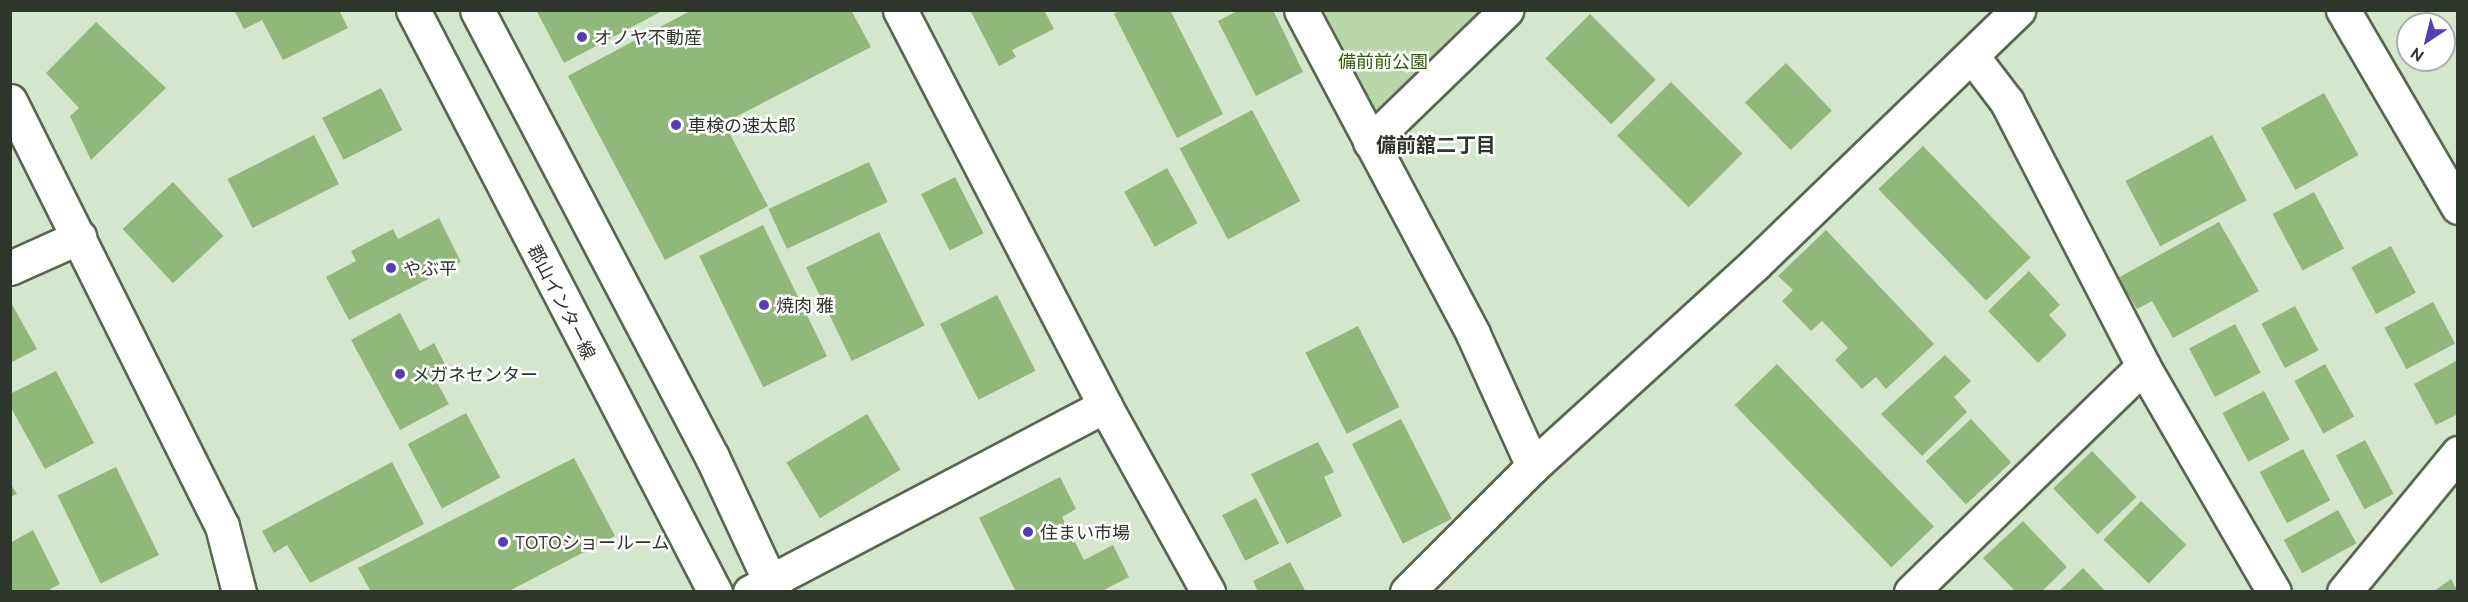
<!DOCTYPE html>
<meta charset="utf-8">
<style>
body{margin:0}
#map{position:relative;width:2468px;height:602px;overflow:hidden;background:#d4e6cc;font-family:Ubuntu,"Noto Sans JP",sans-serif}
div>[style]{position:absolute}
.green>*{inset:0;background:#b8d7aa}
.building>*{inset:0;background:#90b87b;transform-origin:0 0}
.roads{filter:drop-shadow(2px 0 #586750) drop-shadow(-2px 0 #586750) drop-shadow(0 2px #586750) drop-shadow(0 -2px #586750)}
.street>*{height:33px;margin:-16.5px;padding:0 16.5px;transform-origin:16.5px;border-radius:16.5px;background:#fff}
.secondary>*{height:33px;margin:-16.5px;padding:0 16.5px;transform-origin:16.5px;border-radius:16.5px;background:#fff}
.dots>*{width:16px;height:16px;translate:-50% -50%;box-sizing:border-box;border:3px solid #fff;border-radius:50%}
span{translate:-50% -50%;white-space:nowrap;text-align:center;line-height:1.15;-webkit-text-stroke:5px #fff;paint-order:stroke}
.poi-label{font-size:18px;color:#2e352b}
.left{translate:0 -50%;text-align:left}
.park-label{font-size:18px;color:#2d5e03}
.street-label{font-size:18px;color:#2e352b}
.neighbourhood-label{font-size:20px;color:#2e352b;font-weight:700}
.frame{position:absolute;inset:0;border:12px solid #2e352b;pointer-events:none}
.north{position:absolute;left:2396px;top:12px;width:60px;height:60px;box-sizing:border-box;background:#fff;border:2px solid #abaeaa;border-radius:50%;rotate:215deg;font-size:16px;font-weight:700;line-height:24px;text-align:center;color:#2e352b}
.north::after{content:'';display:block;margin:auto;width:21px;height:27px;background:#543db5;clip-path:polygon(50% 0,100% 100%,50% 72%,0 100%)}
</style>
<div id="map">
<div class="green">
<div style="clip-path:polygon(1300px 11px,1506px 11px,1370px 142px)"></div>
</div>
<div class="building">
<div style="clip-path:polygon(234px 10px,339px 10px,348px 28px,283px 60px,262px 20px,244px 29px)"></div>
<div style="clip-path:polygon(536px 10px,664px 10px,564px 63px)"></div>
<div style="clip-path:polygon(692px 10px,851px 10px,871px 47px,724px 123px,768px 206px,665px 260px,568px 76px)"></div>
<div style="clip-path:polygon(970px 10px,1044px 10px,1054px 29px,1012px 50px,1016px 57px,999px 66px)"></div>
<div style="clip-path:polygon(1119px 10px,1170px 10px,1223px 114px,1177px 138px,1114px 14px)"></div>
<div style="clip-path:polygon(1239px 10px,1273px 10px,1303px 72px,1256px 96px,1218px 21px)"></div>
<div style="left:1590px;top:14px;width:93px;height:63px;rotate:45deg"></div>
<div style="clip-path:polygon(96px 22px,166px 88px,91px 160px,70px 116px,79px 108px,46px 73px)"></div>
<div style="left:1786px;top:63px;width:66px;height:57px;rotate:46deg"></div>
<div style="left:1671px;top:82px;width:101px;height:76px;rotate:45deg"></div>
<div style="left:381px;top:88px;width:47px;height:66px;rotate:63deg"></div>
<div style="left:2324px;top:93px;width:71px;height:72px;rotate:61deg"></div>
<div style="left:1252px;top:110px;width:103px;height:82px;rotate:62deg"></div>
<div style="left:314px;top:135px;width:55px;height:97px;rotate:63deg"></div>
<div style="left:2212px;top:135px;width:74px;height:98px;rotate:62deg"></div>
<div style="left:1923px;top:146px;width:155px;height:62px;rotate:46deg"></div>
<div style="left:869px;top:162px;width:44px;height:111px;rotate:65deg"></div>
<div style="left:1167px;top:168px;width:63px;height:49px;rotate:61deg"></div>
<div style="left:955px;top:177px;width:63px;height:38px;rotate:63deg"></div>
<div style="left:173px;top:182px;width:74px;height:69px;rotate:47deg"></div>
<div style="left:2314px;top:192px;width:64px;height:47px;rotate:62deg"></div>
<div style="clip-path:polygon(439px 218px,461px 262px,349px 320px,326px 277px,356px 261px,351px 251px,393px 229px,398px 239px)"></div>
<div style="clip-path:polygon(2219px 222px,2259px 291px,2173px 338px,2152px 301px,2137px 309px,2118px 278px)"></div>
<div style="left:763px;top:225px;width:146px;height:71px;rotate:64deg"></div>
<div style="clip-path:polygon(1826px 230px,1934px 344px,1886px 389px,1876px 377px,1862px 389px,1835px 360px,1848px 348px,1822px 321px,1811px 331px,1782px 301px,1793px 290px,1778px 276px)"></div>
<div style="left:879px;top:232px;width:104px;height:81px;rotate:64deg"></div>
<div style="left:2391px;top:246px;width:53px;height:45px;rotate:62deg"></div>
<div style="clip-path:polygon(2029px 271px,2060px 305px,2049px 315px,2067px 335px,2038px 363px,1988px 311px)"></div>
<div style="left:997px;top:295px;width:85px;height:64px;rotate:63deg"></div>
<div style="clip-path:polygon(10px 301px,37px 349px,10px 363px)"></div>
<div style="left:2433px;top:302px;width:47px;height:55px;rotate:62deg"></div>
<div style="left:2295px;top:306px;width:50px;height:38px;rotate:62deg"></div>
<div style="clip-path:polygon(400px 313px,420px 351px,434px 343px,445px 364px,431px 372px,449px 404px,400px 430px,351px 340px)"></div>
<div style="left:2235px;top:324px;width:55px;height:52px;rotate:62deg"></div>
<div style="left:1358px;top:326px;width:91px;height:59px;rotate:63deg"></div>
<div style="clip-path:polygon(1945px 355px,1971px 381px,1954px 397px,1967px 412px,1922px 456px,1881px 414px)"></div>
<div style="clip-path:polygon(2458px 360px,2458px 414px,2436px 425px,2414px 384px)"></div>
<div style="left:1777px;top:364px;width:226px;height:59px;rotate:46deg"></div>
<div style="left:2325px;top:364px;width:60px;height:35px;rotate:61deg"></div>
<div style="clip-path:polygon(56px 371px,94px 443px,45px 469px,10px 406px,10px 394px)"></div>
<div style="left:2264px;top:391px;width:55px;height:47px;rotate:62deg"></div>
<div style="left:466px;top:413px;width:73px;height:66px;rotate:62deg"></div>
<div style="left:867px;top:414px;width:65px;height:94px;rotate:59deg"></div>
<div style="left:1401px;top:419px;width:112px;height:55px;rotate:63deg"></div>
<div style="left:1971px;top:419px;width:59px;height:62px;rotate:47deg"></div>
<div style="left:2365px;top:440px;width:61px;height:33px;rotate:62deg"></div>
<div style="clip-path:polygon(1318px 442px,1334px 472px,1324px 477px,1342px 516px,1287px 544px,1251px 474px)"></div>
<div style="left:2303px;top:449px;width:58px;height:49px;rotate:62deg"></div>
<div style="left:2092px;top:451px;width:64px;height:54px;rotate:46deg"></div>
<div style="clip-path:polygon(574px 458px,615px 536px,507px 592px,371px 592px,358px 568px)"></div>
<div style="clip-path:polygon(392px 462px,424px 524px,310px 583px,287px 545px,274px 553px,262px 531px)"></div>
<div style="left:116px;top:467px;width:98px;height:65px;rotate:64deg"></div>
<div style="clip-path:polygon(1060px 477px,1076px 509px,1062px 517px,1084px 560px,1113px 545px,1129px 577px,1100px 592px,1016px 592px,979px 518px)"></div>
<div style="clip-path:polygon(10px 483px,17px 494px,10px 497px)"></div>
<div style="left:1256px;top:498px;width:51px;height:38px;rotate:63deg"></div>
<div style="left:2141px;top:501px;width:63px;height:54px;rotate:44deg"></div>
<div style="left:2338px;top:510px;width:38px;height:62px;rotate:61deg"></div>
<div style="clip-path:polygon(2023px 521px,2067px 567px,2041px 592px,2016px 592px,1983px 558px)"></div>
<div style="clip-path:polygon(33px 530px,60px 584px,45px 592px,10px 592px,10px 543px)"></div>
<div style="clip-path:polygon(1290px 562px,1306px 592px,1258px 592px,1253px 581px)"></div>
<div style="clip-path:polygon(2083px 568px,2106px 592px,2058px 592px)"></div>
<div style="clip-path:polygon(2451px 579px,2458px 592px,2433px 592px)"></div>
</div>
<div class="roads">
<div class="street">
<div style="left:900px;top:10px;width:446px;rotate:62.6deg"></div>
<div style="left:1105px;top:406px;width:213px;rotate:61deg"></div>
<div style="left:1301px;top:10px;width:367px;rotate:62deg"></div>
<div style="left:1473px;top:334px;width:145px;rotate:65.6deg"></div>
<div style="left:2343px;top:10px;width:228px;rotate:59.7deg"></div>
<div style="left:1972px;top:56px;width:58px;rotate:52.7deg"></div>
<div style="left:2007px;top:102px;width:297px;rotate:62.7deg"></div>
<div style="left:2143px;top:366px;width:261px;rotate:59.9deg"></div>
<div style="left:1370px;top:142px;width:190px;rotate:-44.1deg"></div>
<div style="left:10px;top:268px;width:76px;rotate:-24.2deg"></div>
<div style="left:750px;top:592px;width:401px;rotate:-27.7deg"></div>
<div style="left:1407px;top:592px;width:178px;rotate:-45deg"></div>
<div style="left:1533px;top:466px;width:300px;rotate:-42.3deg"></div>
<div style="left:1755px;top:264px;width:366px;rotate:-44deg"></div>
<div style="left:1911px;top:592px;width:324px;rotate:-44.2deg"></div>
</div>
<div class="secondary">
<div style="left:413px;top:10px;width:656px;rotate:62.58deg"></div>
<div style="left:477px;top:10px;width:505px;rotate:62.27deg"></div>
<div style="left:712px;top:457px;width:149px;rotate:65deg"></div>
<div style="left:10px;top:101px;width:475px;rotate:63.5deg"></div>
<div style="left:222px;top:526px;width:68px;rotate:75.6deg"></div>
<div style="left:2344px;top:592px;width:180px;rotate:-50.6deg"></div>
</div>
</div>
<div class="dots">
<div style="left:582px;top:37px;background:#543db5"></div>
<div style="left:676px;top:125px;background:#543db5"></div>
<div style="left:391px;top:268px;background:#543db5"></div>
<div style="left:764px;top:305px;background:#543db5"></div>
<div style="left:400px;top:374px;background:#543db5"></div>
<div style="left:1028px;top:532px;background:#543db5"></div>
<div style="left:503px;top:542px;background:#543db5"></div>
</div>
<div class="poi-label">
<span class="left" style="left:594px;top:37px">オノヤ不動産</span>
<span class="left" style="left:688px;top:125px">車検の速太郎</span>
<span class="left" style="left:403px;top:268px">やぶ平</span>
<span class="left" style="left:776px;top:305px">焼肉 雅</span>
<span class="left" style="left:412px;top:374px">メガネセンター</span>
<span class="left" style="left:1040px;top:532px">住まい市場</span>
<span class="left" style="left:515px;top:542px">TOTOショールーム</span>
</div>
<div class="park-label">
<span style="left:1383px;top:61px">備前前公園</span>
</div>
<div class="street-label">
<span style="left:562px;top:302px;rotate:63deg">郡山インター線</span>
</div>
<div class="neighbourhood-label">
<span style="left:1436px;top:144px">備前舘二丁目</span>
</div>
<div class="frame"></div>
<div class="north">N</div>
</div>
